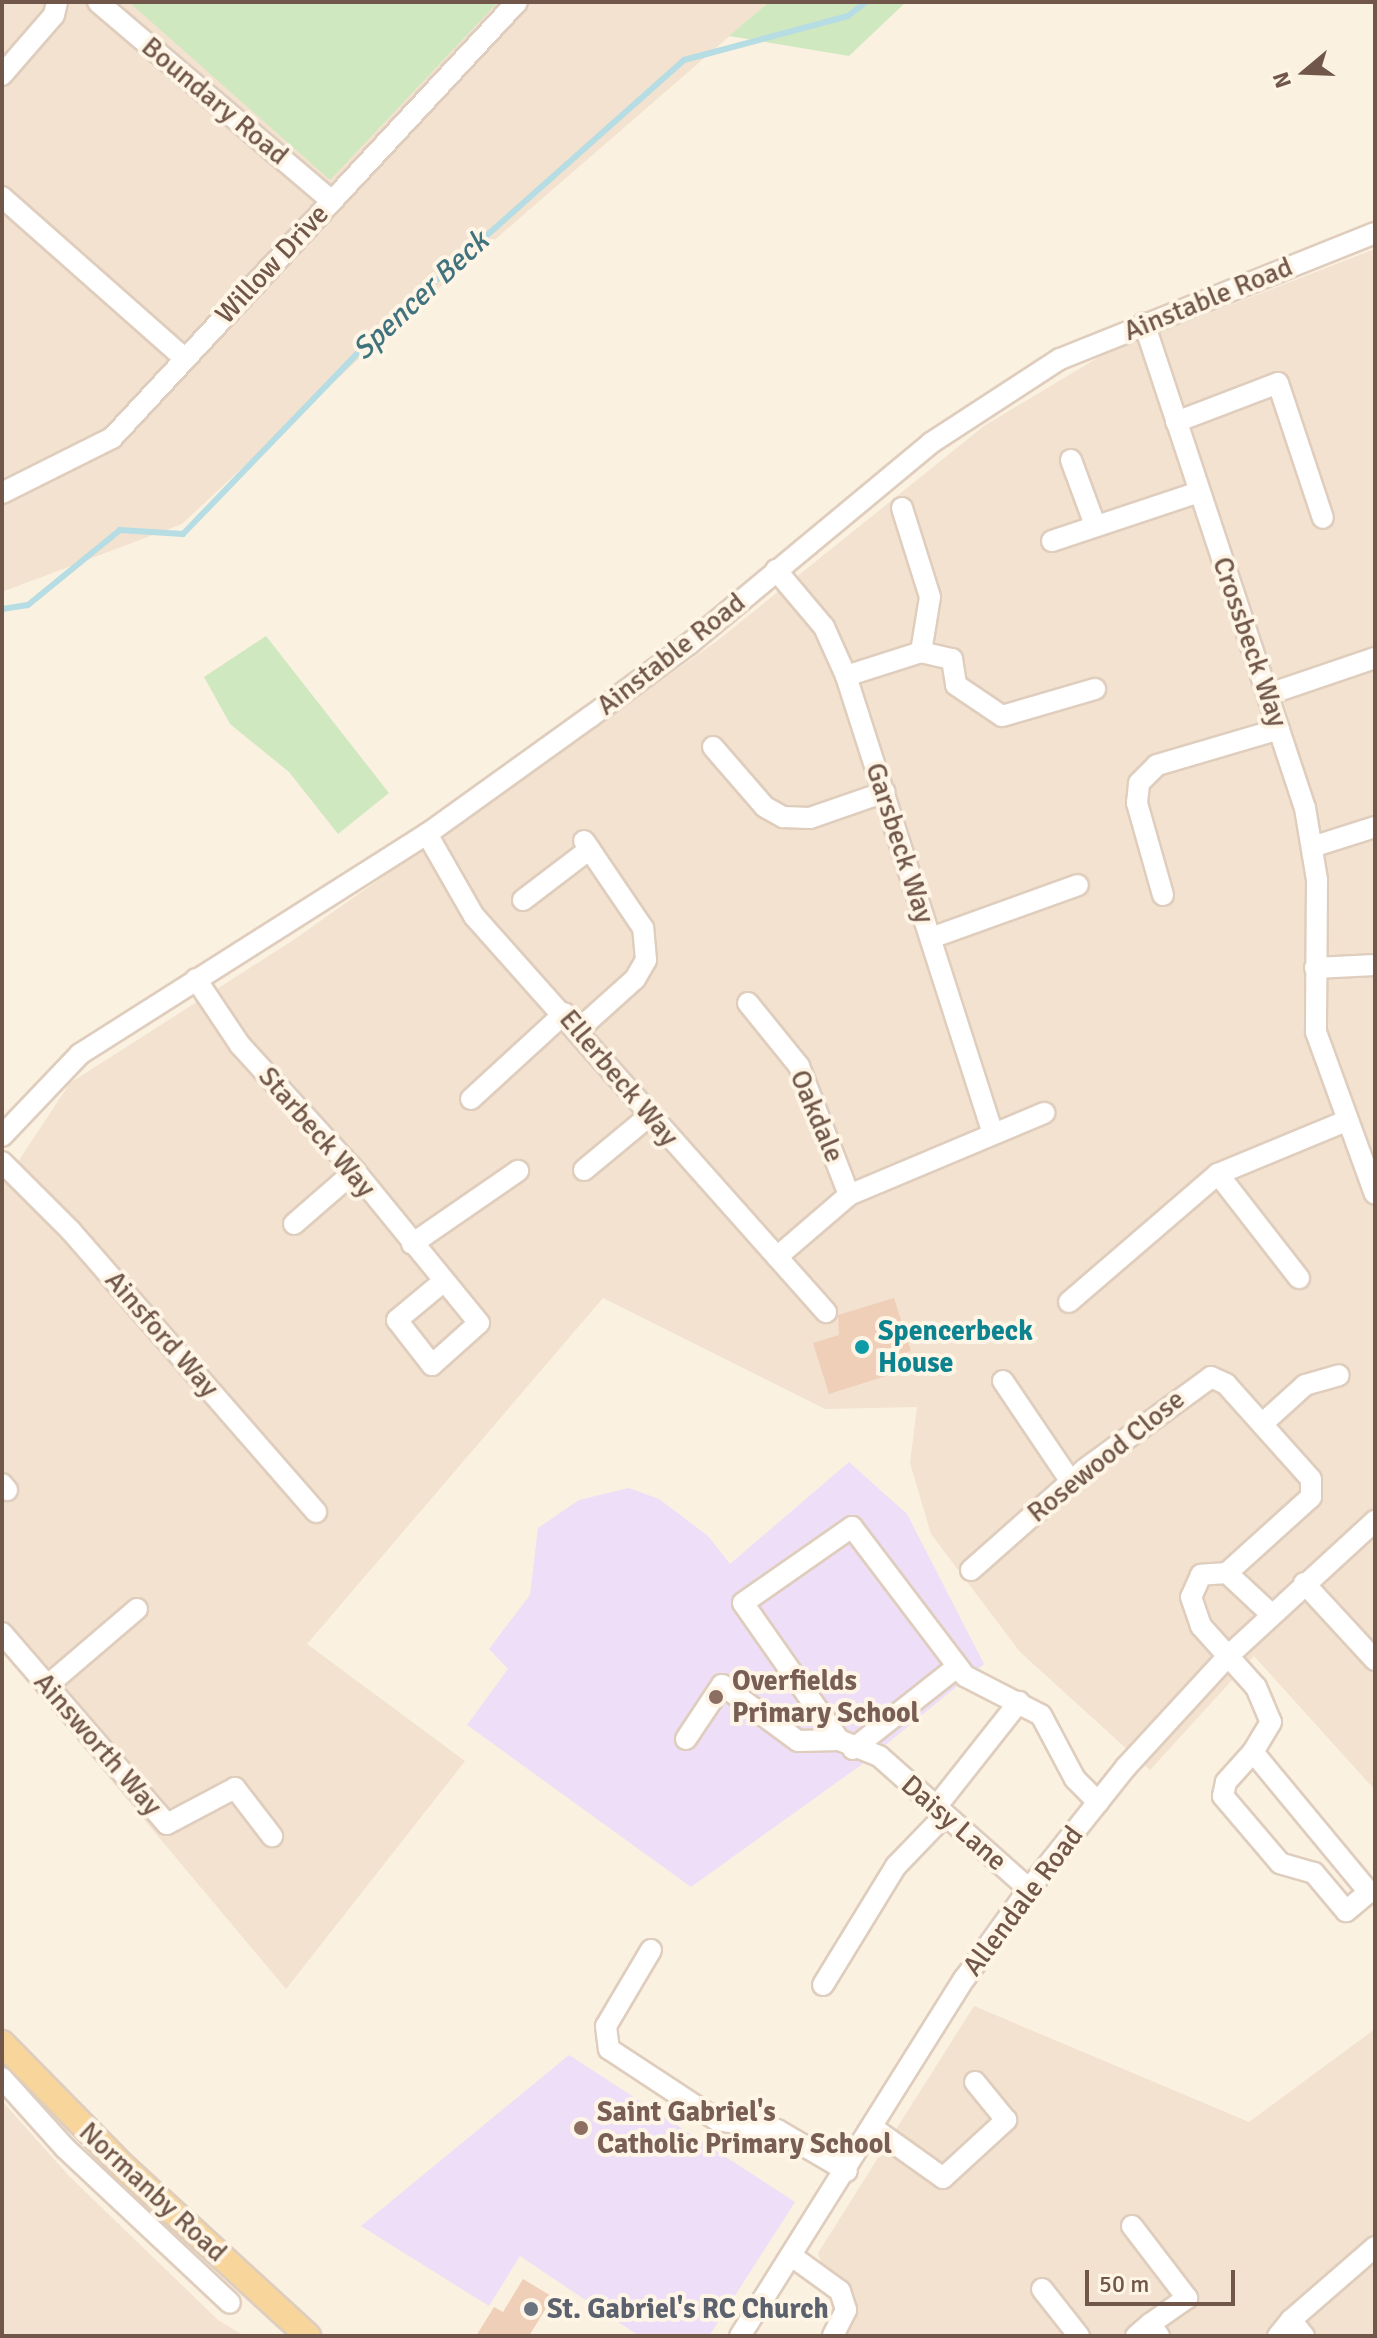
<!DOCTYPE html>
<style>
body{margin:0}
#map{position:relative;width:1377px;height:2338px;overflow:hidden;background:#fbf1e1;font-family:Signika,sans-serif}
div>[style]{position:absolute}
.residential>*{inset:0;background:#f2e2cf}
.education>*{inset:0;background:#eedef7}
.green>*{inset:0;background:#d0e8c0}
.stream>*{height:6px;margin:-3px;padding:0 3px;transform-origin:3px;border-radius:3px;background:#b6dde3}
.building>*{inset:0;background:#f0cfb9}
.roads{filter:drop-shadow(2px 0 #dfcdbd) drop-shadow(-2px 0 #dfcdbd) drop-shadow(0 2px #dfcdbd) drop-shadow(0 -2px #dfcdbd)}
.minor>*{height:20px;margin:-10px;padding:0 10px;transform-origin:10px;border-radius:10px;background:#fff}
.major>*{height:24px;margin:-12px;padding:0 12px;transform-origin:12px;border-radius:12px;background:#f8d59a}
.dots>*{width:22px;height:22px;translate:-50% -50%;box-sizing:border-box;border:4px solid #fef5e6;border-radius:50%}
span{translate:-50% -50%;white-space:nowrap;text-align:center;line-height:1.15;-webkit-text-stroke:8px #fef5e6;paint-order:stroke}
.street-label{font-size:28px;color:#715749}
.culture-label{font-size:28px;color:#0d838f;font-weight:700}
.left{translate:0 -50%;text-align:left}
.education-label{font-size:28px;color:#785e54;font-weight:700}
.worship-label{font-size:28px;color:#5b616d;font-weight:700}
.water-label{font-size:30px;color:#40737d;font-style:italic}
.frame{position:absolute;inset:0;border:4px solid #715749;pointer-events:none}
.north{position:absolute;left:1265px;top:32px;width:80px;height:80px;-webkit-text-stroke:6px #fef5e6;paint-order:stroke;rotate:251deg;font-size:22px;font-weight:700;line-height:32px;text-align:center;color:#715749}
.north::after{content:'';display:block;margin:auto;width:28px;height:36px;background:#715749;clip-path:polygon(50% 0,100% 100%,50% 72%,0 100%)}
.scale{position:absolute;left:1085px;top:2270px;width:150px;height:36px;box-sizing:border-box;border:4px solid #715749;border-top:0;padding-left:10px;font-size:24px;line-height:28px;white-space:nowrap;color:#715749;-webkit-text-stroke:6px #fef5e6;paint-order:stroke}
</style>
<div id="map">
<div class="residential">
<div style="clip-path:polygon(2px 2px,769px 2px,379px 340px,182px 524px,2px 592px)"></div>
<div style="clip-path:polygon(1375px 249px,1375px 1790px,1254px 1656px,1150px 1770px,1020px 1652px,931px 1534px,910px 1463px,917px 1407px,825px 1409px,603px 1298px,307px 1644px,465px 1761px,286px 1989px,2px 1650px,2px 1186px,70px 1083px,292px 941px,717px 641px,984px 426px,1104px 354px)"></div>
<div style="clip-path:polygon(974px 2006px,1249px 2122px,1375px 2029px,1375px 2336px,843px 2336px,818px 2253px)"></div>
<div style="clip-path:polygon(2px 2101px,69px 2176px,218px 2320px,245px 2336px,2px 2336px)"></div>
</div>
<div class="education">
<div style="clip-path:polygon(849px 1462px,907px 1514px,984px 1664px,861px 1765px,691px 1887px,467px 1725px,508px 1669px,489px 1649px,530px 1595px,538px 1528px,579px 1500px,629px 1488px,659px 1499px,708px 1536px,730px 1564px)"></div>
<div style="clip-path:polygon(569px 2055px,795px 2202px,709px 2336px,639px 2336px,520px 2256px,489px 2306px,361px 2226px)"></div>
</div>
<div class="green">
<div style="clip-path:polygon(129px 2px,498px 2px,330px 180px)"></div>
<div style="clip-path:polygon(769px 2px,906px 2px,849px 56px,729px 36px)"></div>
<div style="clip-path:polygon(266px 636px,389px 793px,338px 834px,289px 772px,230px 724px,204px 677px)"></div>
</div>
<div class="stream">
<div style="left:2px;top:609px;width:26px;rotate:-9deg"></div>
<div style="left:28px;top:605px;width:119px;rotate:-39.2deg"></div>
<div style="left:120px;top:530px;width:63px;rotate:3.6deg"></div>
<div style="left:183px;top:534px;width:282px;rotate:-46deg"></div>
<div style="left:379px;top:331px;width:408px;rotate:-41.6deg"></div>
<div style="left:684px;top:60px;width:170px;rotate:-15deg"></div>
<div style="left:848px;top:16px;width:23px;rotate:-38deg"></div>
</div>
<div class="building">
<div style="clip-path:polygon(894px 1298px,911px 1351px,887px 1358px,892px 1374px,829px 1394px,813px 1343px,839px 1335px,838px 1315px)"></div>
<div style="clip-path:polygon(523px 2279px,553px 2297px,529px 2336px,476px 2336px,494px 2307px,503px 2312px)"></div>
</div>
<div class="roads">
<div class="minor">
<div style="left:98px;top:2px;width:306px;rotate:40.4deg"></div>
<div style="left:2px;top:75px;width:79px;rotate:-49.1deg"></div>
<div style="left:54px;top:15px;width:13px;rotate:-77deg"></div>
<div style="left:2px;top:197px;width:244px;rotate:41.5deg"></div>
<div style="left:1144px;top:323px;width:511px;rotate:71.64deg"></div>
<div style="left:1305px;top:808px;width:73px;rotate:80.5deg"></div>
<div style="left:1317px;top:880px;width:152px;rotate:90.4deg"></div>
<div style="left:1316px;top:1032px;width:172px;rotate:70deg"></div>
<div style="left:1176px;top:422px;width:109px;rotate:-20.9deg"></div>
<div style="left:1278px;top:383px;width:142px;rotate:71.6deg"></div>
<div style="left:1071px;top:460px;width:69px;rotate:69.7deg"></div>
<div style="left:2px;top:493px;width:123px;rotate:-26.6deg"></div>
<div style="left:112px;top:438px;width:595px;rotate:-47.11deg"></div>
<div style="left:902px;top:508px;width:93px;rotate:72.5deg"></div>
<div style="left:930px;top:597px;width:56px;rotate:99.3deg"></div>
<div style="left:921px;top:652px;width:32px;rotate:13deg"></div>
<div style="left:952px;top:659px;width:26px;rotate:81deg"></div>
<div style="left:956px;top:685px;width:55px;rotate:34deg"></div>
<div style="left:1002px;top:716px;width:97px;rotate:-16.2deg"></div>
<div style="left:1052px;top:541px;width:155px;rotate:-18.4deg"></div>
<div style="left:776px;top:570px;width:75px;rotate:49.9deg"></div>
<div style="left:824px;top:627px;width:54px;rotate:65.8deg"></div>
<div style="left:846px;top:676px;width:480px;rotate:72.2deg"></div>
<div style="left:846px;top:676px;width:79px;rotate:-17.7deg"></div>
<div style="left:1269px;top:694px;width:112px;rotate:-18.8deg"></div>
<div style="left:713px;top:747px;width:79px;rotate:49.1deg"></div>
<div style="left:765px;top:807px;width:21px;rotate:29deg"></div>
<div style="left:783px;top:817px;width:27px;rotate:2deg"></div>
<div style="left:810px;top:818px;width:79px;rotate:-19.1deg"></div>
<div style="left:427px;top:834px;width:95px;rotate:60.2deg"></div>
<div style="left:474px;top:916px;width:530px;rotate:48.37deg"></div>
<div style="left:1312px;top:847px;width:66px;rotate:-17.6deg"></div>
<div style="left:1163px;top:895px;width:96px;rotate:-105.8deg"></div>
<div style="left:1137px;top:803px;width:20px;rotate:-84deg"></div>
<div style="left:1139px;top:783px;width:25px;rotate:-45deg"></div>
<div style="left:1157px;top:765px;width:127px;rotate:-16.4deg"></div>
<div style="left:523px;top:900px;width:84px;rotate:-37.3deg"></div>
<div style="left:931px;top:938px;width:156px;rotate:-19.8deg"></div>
<div style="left:1315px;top:968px;width:60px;rotate:-2.9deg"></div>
<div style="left:196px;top:979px;width:79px;rotate:56.3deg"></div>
<div style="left:240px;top:1045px;width:171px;rotate:47.6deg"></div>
<div style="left:355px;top:1171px;width:196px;rotate:50.8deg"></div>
<div style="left:479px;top:1323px;width:63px;rotate:138.2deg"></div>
<div style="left:432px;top:1365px;width:57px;rotate:-127.9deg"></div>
<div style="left:397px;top:1320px;width:61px;rotate:-39.7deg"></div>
<div style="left:748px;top:1003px;width:81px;rotate:51deg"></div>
<div style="left:799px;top:1066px;width:138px;rotate:68.8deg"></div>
<div style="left:577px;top:1031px;width:78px;rotate:-41.9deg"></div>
<div style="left:635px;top:979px;width:22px;rotate:-60deg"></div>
<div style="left:646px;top:960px;width:32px;rotate:-95deg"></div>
<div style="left:643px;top:928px;width:105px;rotate:-124.1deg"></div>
<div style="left:471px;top:1099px;width:127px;rotate:-42.5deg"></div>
<div style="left:2px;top:1136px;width:113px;rotate:-46.4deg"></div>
<div style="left:80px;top:1054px;width:411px;rotate:-32.4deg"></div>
<div style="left:427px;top:834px;width:201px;rotate:-35.7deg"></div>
<div style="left:590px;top:717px;width:123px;rotate:-36.4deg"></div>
<div style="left:689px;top:644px;width:315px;rotate:-39.7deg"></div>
<div style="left:931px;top:443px;width:154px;rotate:-33.1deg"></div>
<div style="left:1060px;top:359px;width:339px;rotate:-21.8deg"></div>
<div style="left:2px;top:1162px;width:98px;rotate:45deg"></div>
<div style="left:71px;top:1231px;width:373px;rotate:48.9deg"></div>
<div style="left:584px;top:1170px;width:85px;rotate:-39.7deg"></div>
<div style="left:1218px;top:1174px;width:132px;rotate:52.1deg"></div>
<div style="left:294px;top:1224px;width:81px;rotate:-41deg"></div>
<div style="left:412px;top:1244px;width:129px;rotate:-34.6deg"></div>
<div style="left:777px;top:1257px;width:95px;rotate:-40.7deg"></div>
<div style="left:849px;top:1195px;width:212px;rotate:-22.8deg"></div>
<div style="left:1069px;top:1302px;width:196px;rotate:-40.7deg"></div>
<div style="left:1218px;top:1174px;width:139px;rotate:-22.5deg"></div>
<div style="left:1003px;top:1381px;width:122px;rotate:56deg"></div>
<div style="left:1262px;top:1424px;width:58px;rotate:-42.2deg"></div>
<div style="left:1305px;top:1385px;width:35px;rotate:-16deg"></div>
<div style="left:2px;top:1484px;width:8px;rotate:50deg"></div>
<div style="left:971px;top:1570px;width:152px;rotate:-41.5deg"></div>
<div style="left:1085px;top:1469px;width:156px;rotate:-36.1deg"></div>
<div style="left:1211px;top:1377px;width:17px;rotate:25deg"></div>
<div style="left:1226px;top:1384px;width:127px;rotate:48.2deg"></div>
<div style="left:1311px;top:1479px;width:18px;rotate:90deg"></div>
<div style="left:1311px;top:1497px;width:113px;rotate:137.9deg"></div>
<div style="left:1227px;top:1573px;width:60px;rotate:43deg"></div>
<div style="left:1227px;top:1573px;width:26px;rotate:176deg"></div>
<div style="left:1201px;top:1575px;width:24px;rotate:114deg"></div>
<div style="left:1191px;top:1597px;width:31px;rotate:71deg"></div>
<div style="left:1201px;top:1626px;width:82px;rotate:48deg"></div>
<div style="left:1256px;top:1687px;width:38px;rotate:67deg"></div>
<div style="left:1271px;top:1722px;width:35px;rotate:121deg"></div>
<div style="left:1253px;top:1752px;width:182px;rotate:50.4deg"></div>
<div style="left:1369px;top:1892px;width:30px;rotate:140deg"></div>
<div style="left:1346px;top:1911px;width:50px;rotate:-130.1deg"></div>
<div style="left:1314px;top:1873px;width:35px;rotate:-164deg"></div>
<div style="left:1280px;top:1863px;width:88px;rotate:-130.4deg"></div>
<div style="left:1223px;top:1796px;width:14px;rotate:-78deg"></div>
<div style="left:1226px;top:1782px;width:40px;rotate:-48deg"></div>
<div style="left:1304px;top:1583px;width:105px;rotate:47.3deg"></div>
<div style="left:2px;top:1633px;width:252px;rotate:49.2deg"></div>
<div style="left:167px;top:1824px;width:77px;rotate:-27.9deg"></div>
<div style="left:235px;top:1788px;width:61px;rotate:52.4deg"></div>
<div style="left:48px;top:1685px;width:117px;rotate:-40.5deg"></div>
<div style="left:686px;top:1739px;width:65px;rotate:-56.3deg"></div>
<div style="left:722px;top:1685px;width:94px;rotate:36.4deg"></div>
<div style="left:798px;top:1741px;width:41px;rotate:-1.4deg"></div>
<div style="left:853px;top:1749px;width:132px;rotate:-38.3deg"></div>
<div style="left:936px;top:1807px;width:134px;rotate:-51.7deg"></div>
<div style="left:1029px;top:1889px;width:200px;rotate:-138.4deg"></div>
<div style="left:879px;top:1756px;width:43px;rotate:-158.2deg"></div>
<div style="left:839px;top:1740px;width:167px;rotate:-125deg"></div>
<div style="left:743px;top:1603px;width:133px;rotate:-34.9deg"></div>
<div style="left:852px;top:1527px;width:187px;rotate:52.8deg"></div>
<div style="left:965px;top:1676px;width:85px;rotate:27.2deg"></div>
<div style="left:1041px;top:1715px;width:72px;rotate:62deg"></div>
<div style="left:1075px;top:1779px;width:33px;rotate:45deg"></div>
<div style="left:651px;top:1950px;width:88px;rotate:120.6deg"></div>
<div style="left:606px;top:2026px;width:23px;rotate:83deg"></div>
<div style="left:609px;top:2049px;width:129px;rotate:33.3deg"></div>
<div style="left:717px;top:2120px;width:61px;rotate:9.5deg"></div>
<div style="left:777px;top:2130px;width:81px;rotate:30.4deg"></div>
<div style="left:823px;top:1985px;width:140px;rotate:-58.5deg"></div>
<div style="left:896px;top:1866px;width:71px;rotate:-46.1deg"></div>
<div style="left:2px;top:2078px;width:94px;rotate:48deg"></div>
<div style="left:65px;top:2148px;width:226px;rotate:43.2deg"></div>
<div style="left:873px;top:2128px;width:86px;rotate:35.5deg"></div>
<div style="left:943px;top:2178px;width:86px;rotate:-42.6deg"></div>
<div style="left:1006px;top:2120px;width:49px;rotate:-129.2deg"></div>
<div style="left:1132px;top:2226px;width:91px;rotate:52.6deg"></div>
<div style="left:1187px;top:2298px;width:45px;rotate:144.9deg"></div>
<div style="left:793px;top:2257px;width:58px;rotate:35.9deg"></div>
<div style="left:840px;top:2291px;width:20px;rotate:72deg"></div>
<div style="left:846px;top:2310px;width:29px;rotate:117deg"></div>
<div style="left:1042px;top:2289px;width:60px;rotate:51.8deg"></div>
<div style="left:1291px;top:2320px;width:111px;rotate:-41deg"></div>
<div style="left:740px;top:2336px;width:423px;rotate:-57.9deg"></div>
<div style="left:965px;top:1978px;width:110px;rotate:-54.3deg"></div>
<div style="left:1029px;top:1889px;width:156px;rotate:-51.5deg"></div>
<div style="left:1126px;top:1767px;width:151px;rotate:-47.4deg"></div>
<div style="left:1228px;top:1656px;width:200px;rotate:-42.6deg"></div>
<div style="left:1136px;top:2336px;width:18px;rotate:-41deg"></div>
<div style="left:1150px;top:2324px;width:15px;rotate:53deg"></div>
<div style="left:1278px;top:2336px;width:21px;rotate:-51deg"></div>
<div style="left:1291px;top:2320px;width:21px;rotate:51deg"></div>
</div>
<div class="major">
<div style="left:2px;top:2043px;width:177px;rotate:45.5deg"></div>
<div style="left:126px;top:2169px;width:247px;rotate:42.5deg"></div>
</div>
</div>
<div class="dots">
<div style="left:862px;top:1347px;background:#0f9aa8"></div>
<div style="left:716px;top:1697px;background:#8d6e63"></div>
<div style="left:581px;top:2128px;background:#8d6e63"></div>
<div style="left:531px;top:2309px;background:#6b7280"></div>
</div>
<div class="street-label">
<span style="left:215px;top:101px;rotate:40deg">Boundary Road</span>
<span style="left:272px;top:264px;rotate:-47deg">Willow Drive</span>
<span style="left:1208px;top:299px;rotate:-22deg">Ainstable Road</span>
<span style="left:1250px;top:642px;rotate:71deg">Crossbeck Way</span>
<span style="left:671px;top:654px;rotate:-38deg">Ainstable Road</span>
<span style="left:900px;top:843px;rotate:72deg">Garsbeck Way</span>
<span style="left:619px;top:1078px;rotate:50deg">Ellerbeck Way</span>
<span style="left:817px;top:1116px;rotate:67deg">Oakdale</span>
<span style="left:317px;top:1132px;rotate:49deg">Starbeck Way</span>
<span style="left:162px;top:1334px;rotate:49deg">Ainsford Way</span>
<span style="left:1106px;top:1456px;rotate:-39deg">Rosewood Close</span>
<span style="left:98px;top:1744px;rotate:49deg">Ainsworth Way</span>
<span style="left:954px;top:1823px;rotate:41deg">Daisy Lane</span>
<span style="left:1023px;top:1901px;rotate:-53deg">Allendale Road</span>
<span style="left:153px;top:2192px;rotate:43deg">Normanby Road</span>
</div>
<div class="culture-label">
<span class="left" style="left:878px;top:1347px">Spencerbeck<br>House</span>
</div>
<div class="education-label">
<span class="left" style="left:732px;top:1697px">Overfields<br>Primary School</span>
<span class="left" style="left:597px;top:2128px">Saint Gabriel's<br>Catholic Primary School</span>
</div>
<div class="worship-label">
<span class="left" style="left:547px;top:2309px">St. Gabriel's RC Church</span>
</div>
<div class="water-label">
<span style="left:421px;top:296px;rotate:-43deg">Spencer Beck</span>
</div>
<div class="frame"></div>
<div class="north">N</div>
<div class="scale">50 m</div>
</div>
